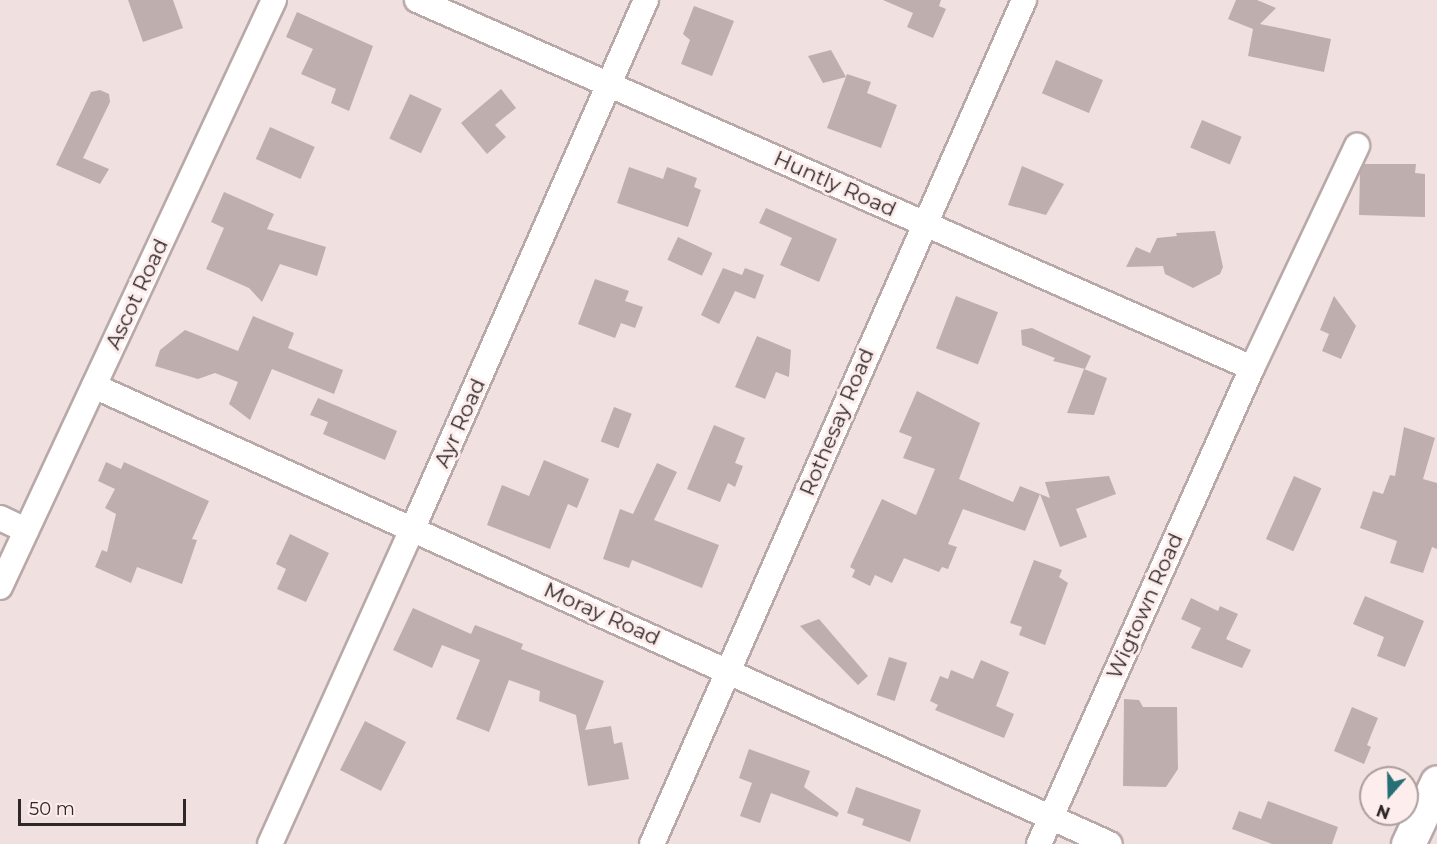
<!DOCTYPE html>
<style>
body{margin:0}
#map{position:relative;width:1437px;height:844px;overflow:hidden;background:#f0e0df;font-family:Montserrat,sans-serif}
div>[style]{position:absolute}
.building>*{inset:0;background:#beafae;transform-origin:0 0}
.roads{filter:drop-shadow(2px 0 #b8a9a8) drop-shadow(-2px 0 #b8a9a8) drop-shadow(0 2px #b8a9a8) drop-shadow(0 -2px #b8a9a8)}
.street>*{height:24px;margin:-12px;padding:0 12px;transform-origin:12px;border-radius:12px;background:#fff}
.secondary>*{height:33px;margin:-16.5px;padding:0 16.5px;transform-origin:16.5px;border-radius:16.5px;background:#fff}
span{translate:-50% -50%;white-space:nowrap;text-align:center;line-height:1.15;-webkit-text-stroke:6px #fdedec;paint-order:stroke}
.street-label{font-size:21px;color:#2e2928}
.north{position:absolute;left:1359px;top:766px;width:60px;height:60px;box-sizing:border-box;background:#fdedec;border:2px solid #aa9f9e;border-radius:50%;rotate:200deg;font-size:16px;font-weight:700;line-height:24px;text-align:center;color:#2e2928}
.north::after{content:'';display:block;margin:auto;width:21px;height:27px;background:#267075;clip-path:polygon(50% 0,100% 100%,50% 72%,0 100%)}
.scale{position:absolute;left:18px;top:799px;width:168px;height:27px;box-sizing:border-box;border:3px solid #2e2928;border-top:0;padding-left:8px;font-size:18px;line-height:21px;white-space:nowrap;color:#2e2928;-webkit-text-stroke:4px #fdedec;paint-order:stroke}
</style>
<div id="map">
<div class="building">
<div style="clip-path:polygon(128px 0,173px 0,183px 28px,143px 42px)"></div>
<div style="clip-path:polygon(883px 0,941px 0,939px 6px,946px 9px,933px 38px,907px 27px,913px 13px)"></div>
<div style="clip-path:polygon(1236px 0,1257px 0,1276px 8px,1260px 24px,1331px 39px,1324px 72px,1248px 56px,1253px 29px,1228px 19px)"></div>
<div style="clip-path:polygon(694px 6px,734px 21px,712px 76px,681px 64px,690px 40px,683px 34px)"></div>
<div style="clip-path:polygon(297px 12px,373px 46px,349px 111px,331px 103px,336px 89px,301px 74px,313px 49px,286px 37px)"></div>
<div style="clip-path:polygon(831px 50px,846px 77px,823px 83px,808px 56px)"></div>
<div style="left:1056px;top:60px;width:51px;height:36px;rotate:23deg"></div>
<div style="clip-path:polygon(847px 74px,871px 82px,867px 93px,897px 105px,881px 148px,827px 128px)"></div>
<div style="clip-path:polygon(501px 89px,516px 108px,495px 125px,506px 137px,487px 154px,461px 123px)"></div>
<div style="clip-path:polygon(100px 90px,109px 94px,110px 102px,83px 158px,109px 169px,100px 184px,56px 165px,91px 92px)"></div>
<div style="left:410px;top:94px;width:35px;height:49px;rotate:25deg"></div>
<div style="left:1202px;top:120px;width:43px;height:30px;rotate:23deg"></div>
<div style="left:270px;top:127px;width:49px;height:35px;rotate:24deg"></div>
<div style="clip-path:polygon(1364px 164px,1416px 164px,1415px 173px,1425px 174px,1425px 217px,1359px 215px,1360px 173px)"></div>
<div style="clip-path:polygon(1022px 166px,1064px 184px,1046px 215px,1008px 205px)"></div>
<div style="clip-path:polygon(629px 167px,663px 179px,667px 167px,697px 178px,694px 187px,701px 190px,688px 227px,617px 203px)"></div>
<div style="clip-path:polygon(224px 192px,274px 214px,267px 229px,326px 247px,317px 276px,280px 264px,262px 302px,249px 288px,206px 269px,224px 228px,211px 222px)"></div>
<div style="clip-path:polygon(766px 208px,837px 239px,819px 282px,780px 265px,792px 238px,759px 223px)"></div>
<div style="clip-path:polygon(1215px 231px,1223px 267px,1220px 274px,1193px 288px,1165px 274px,1163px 266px,1126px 267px,1136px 247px,1150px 253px,1157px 238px,1177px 236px,1176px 233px)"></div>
<div style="left:678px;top:237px;width:38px;height:25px;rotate:25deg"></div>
<div style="clip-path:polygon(723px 268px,742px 275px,745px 268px,764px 275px,755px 299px,735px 291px,719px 324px,701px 315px)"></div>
<div style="clip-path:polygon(595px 279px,629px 291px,625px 301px,643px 307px,635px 328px,621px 323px,615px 338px,578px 324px)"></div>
<div style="left:956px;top:296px;width:45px;height:56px;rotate:21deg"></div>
<div style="clip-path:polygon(1334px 296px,1356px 326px,1341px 359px,1322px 351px,1329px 334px,1320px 330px)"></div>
<div style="clip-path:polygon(253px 316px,294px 333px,288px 348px,343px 370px,334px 394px,272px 369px,250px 420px,229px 404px,238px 382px,215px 373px,198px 379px,155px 366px,160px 350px,185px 330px,238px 351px)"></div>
<div style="clip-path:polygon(1032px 328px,1091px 356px,1085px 369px,1053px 361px,1055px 358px,1022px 345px,1021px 330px)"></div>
<div style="clip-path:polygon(757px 336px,791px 350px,789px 377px,776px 372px,765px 399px,735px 387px)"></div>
<div style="clip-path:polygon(1084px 369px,1107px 378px,1094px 415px,1067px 413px)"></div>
<div style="clip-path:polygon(917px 391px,980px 423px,959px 479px,1013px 502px,1020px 486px,1050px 498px,1045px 482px,1109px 476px,1116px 494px,1076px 509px,1087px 537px,1060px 547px,1040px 494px,1025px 531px,963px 509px,948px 544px,957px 547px,948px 569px,942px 567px,939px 572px,904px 558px,892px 583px,875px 575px,870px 586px,852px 577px,855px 570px,850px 567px,882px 499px,916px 515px,935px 469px,903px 458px,912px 437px,899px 432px)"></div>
<div style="clip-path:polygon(318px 398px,397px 431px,385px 460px,323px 434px,328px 422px,310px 415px)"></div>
<div style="left:614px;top:407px;width:19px;height:37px;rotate:21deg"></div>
<div style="clip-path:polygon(714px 425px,745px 438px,735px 463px,743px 466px,735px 487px,728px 483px,720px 502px,687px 489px)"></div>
<div style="clip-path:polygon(1404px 427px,1435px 438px,1423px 479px,1437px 483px,1437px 549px,1432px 547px,1423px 573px,1390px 563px,1397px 541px,1360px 528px,1373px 491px,1383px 494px,1390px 475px,1395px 476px)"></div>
<div style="clip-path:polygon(544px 460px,589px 479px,577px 508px,568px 504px,550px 549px,487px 525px,502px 485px,529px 496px)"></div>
<div style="clip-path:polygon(106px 462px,121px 469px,124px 462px,209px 501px,192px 539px,197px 540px,182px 584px,137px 567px,131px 583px,95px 567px,102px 550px,107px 552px,116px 514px,105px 508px,115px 489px,98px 481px)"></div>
<div style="clip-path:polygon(657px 463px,677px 472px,654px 520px,719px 545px,702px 588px,632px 560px,629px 568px,603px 559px,620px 509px,633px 514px)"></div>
<div style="left:1294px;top:476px;width:30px;height:69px;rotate:24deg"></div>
<div style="clip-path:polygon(290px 534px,329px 553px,306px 602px,277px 589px,286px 569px,276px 564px)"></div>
<div style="clip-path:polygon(1034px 560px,1062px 570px,1059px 577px,1068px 583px,1045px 645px,1019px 635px,1022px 627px,1010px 623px)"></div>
<div style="clip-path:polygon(1365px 596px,1424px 621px,1405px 667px,1377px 656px,1384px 637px,1353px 624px)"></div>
<div style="clip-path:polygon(1191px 598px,1218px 611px,1220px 606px,1238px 614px,1226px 639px,1251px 650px,1242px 668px,1191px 648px,1201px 628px,1181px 619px)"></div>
<div style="clip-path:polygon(413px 608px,471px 634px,475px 625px,523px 644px,521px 649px,604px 681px,585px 730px,611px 726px,614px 744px,622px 742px,629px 779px,588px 786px,576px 715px,539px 701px,540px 691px,509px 680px,489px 732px,456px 719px,480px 660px,442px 645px,432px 668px,393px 650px)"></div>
<div style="clip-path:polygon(819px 619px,868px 676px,858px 685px,800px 626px)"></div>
<div style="left:889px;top:657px;width:19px;height:40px;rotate:18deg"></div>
<div style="clip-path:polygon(981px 660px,1009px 672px,996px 706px,1014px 714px,1004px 738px,935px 710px,938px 705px,930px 701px,940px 676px,948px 679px,951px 670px,973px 679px)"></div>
<div style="clip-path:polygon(1124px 699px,1139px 700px,1143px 707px,1177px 707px,1178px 769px,1166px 787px,1123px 786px)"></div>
<div style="clip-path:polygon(1352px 707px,1378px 718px,1367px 745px,1371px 747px,1364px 764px,1334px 751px)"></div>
<div style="left:365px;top:721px;width:46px;height:55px;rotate:27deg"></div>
<div style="clip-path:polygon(749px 749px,810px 771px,804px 787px,839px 813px,837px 817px,771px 793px,760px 823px,740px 816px,752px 783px,739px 778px)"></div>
<div style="clip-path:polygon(856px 787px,921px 810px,910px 842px,862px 825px,864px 819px,847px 813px)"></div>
<div style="clip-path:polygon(1268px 801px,1338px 827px,1332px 844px,1272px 844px,1232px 829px,1239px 811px,1261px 819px)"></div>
</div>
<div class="roads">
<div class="street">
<div style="left:417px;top:0;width:912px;rotate:23.78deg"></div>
<div style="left:94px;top:386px;width:1114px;rotate:24.27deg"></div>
<div style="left:0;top:518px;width:29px;rotate:25deg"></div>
<div style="left:0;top:587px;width:648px;rotate:-64.98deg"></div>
<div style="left:270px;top:844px;width:347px;rotate:-65.7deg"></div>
<div style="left:413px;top:528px;width:577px;rotate:-66.19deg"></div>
<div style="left:652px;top:844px;width:922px;rotate:-66.21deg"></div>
<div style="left:1039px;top:844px;width:521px;rotate:-65.89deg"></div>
<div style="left:1252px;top:368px;width:246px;rotate:-64.7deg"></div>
</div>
<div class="secondary">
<div style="left:1408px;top:844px;width:68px;rotate:-64.9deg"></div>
</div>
</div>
<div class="street-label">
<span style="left:835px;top:184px;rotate:24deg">Huntly Road</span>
<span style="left:137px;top:294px;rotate:-65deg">Ascot Road</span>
<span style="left:837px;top:422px;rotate:-67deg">Rothesay Road</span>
<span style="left:460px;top:423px;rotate:-66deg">Ayr Road</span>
<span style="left:1145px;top:606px;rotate:-66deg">Wigtown Road</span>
<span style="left:602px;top:614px;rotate:24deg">Moray Road</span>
</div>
<div class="north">N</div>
<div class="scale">50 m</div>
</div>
